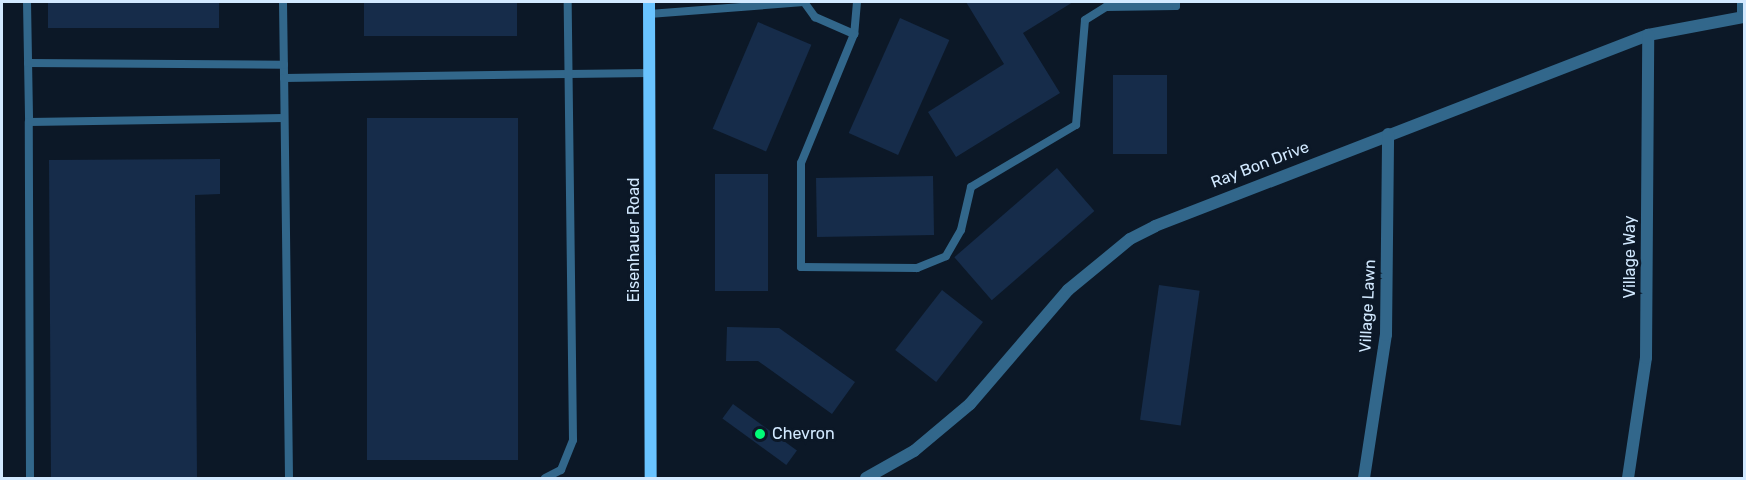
<!DOCTYPE html>
<style>
body{margin:0}
#map{position:relative;width:1746px;height:480px;overflow:hidden;background:#0c1827;font-family:Rubik,sans-serif}
div>[style]{position:absolute}
.building>*{inset:0;background:#162c4a;transform-origin:0 0}
.service>*{height:8px;margin:-4px;padding:0 4px;transform-origin:4px;border-radius:4px;background:#32678b}
.minor>*{height:12px;margin:-6px;padding:0 6px;transform-origin:6px;border-radius:6px;background:#32678b}
.secondary>*{height:12px;margin:-6px;padding:0 6px;transform-origin:6px;border-radius:6px;background:#69c3ff}
.dots>*{width:16px;height:16px;translate:-50% -50%;box-sizing:border-box;border:3px solid #0c1827;border-radius:50%}
span{translate:-50% -50%;white-space:nowrap;text-align:center;line-height:1.15;-webkit-text-stroke:6px #0c1827;paint-order:stroke}
.street-label{font-size:16px;color:#d2e9ff}
.poi-label{font-size:16px;color:#d2e9ff}
.left{translate:0 -50%;text-align:left}
.frame{position:absolute;inset:0;border:3px solid #d2e9ff;pointer-events:none}
</style>
<div id="map">
<div class="building">
<div style="left:48px;top:2px;width:171px;height:26px"></div>
<div style="left:364px;top:2px;width:153px;height:34px"></div>
<div style="clip-path:polygon(966px 2px,1073px 2px,1023px 33px,1060px 93px,956px 157px,928px 112px,1004px 64px)"></div>
<div style="left:900px;top:18px;width:54px;height:126px;rotate:24deg"></div>
<div style="left:758px;top:22px;width:58px;height:116px;rotate:23deg"></div>
<div style="left:1113px;top:75px;width:54px;height:79px"></div>
<div style="left:367px;top:118px;width:151px;height:342px"></div>
<div style="clip-path:polygon(220px 159px,220px 194px,195px 195px,197px 478px,51px 478px,49px 160px)"></div>
<div style="left:1057px;top:168px;width:57px;height:136px;rotate:49deg"></div>
<div style="left:768px;top:174px;width:117px;height:53px;rotate:90deg"></div>
<div style="left:933px;top:176px;width:59px;height:117px;rotate:89deg"></div>
<div style="left:1159px;top:285px;width:41px;height:136px;rotate:8deg"></div>
<div style="left:942px;top:290px;width:52px;height:76px;rotate:38deg"></div>
<div style="clip-path:polygon(727px 327px,779px 328px,855px 382px,832px 414px,758px 361px,726px 361px)"></div>
<div style="left:733px;top:404px;width:79px;height:18px;rotate:36deg"></div>
</div>
<div class="service">
<div style="left:27px;top:2px;width:120px;rotate:89deg"></div>
<div style="left:283px;top:2px;width:76px;rotate:89.2deg"></div>
<div style="left:857px;top:2px;width:32px;rotate:95deg"></div>
<div style="left:854px;top:34px;width:139px;rotate:112.3deg"></div>
<div style="left:801px;top:163px;width:104px;rotate:90deg"></div>
<div style="left:801px;top:267px;width:116px;rotate:0.5deg"></div>
<div style="left:917px;top:268px;width:31px;rotate:-22deg"></div>
<div style="left:946px;top:256px;width:30px;rotate:-60deg"></div>
<div style="left:961px;top:230px;width:44px;rotate:-76.9deg"></div>
<div style="left:971px;top:187px;width:122px;rotate:-30.6deg"></div>
<div style="left:1076px;top:125px;width:105px;rotate:-85.1deg"></div>
<div style="left:1085px;top:20px;width:25px;rotate:-32deg"></div>
<div style="left:1106px;top:7px;width:70px;rotate:-0.8deg"></div>
<div style="left:1176px;top:6px;width:4px;rotate:-90deg"></div>
<div style="left:1741px;top:2px;width:15px;rotate:90deg"></div>
<div style="left:649px;top:14px;width:155px;rotate:-4.4deg"></div>
<div style="left:804px;top:2px;width:19px;rotate:54deg"></div>
<div style="left:815px;top:17px;width:43px;rotate:23.6deg"></div>
<div style="left:28px;top:63px;width:256px;rotate:0.4deg"></div>
<div style="left:30px;top:478px;width:356px;rotate:-90.2deg"></div>
<div style="left:29px;top:122px;width:255px;rotate:-0.9deg"></div>
<div style="left:289px;top:478px;width:400px;rotate:-90.7deg"></div>
<div style="left:284px;top:78px;width:366px;rotate:-0.8deg"></div>
<div style="left:545px;top:478px;width:18px;rotate:-27deg"></div>
<div style="left:561px;top:470px;width:32px;rotate:-68deg"></div>
<div style="left:573px;top:440px;width:438px;rotate:-90.7deg"></div>
</div>
<div class="minor">
<div style="left:866px;top:478px;width:55px;rotate:-29.4deg"></div>
<div style="left:914px;top:451px;width:73px;rotate:-40deg"></div>
<div style="left:970px;top:404px;width:150px;rotate:-49.3deg"></div>
<div style="left:1068px;top:290px;width:80px;rotate:-39.4deg"></div>
<div style="left:1130px;top:239px;width:28px;rotate:-27deg"></div>
<div style="left:1155px;top:226px;width:529px;rotate:-21.18deg"></div>
<div style="left:1648px;top:35px;width:98px;rotate:-10.6deg"></div>
<div style="left:1364px;top:478px;width:145px;rotate:-81.3deg"></div>
<div style="left:1386px;top:335px;width:201px;rotate:-89.4deg"></div>
<div style="left:1628px;top:478px;width:121px;rotate:-81.5deg"></div>
<div style="left:1646px;top:358px;width:323px;rotate:-89.6deg"></div>
</div>
<div class="secondary">
<div style="left:649px;top:2px;width:476px;rotate:89.8deg"></div>
</div>
<div class="dots">
<div style="left:760px;top:434px;background:#00fd78"></div>
</div>
<div class="street-label">
<span style="left:1260px;top:165px;rotate:-21deg">Ray Bon Drive</span>
<span style="left:634px;top:240px;rotate:-90deg">Eisenhauer Road</span>
<span style="left:1630px;top:257px;rotate:-90deg">Village Way</span>
<span style="left:1368px;top:306px;rotate:-87deg">Village Lawn</span>
</div>
<div class="poi-label">
<span class="left" style="left:772px;top:434px">Chevron</span>
</div>
<div class="frame"></div>
</div>
